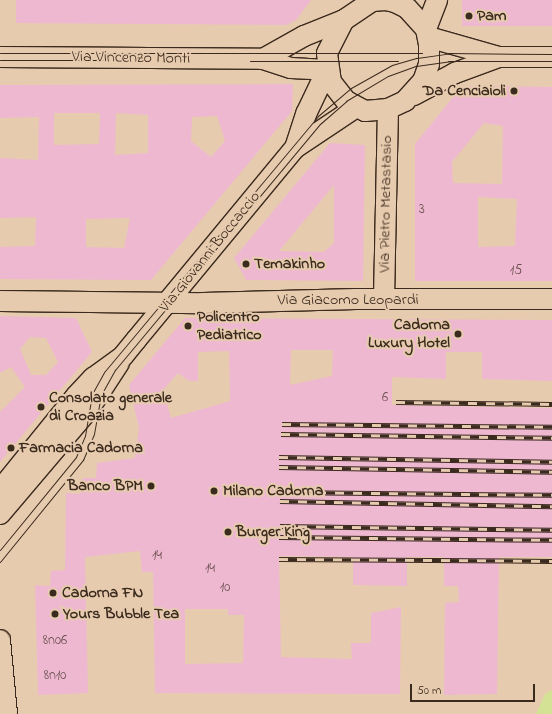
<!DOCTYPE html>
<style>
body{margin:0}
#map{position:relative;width:552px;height:714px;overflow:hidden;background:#e7cbae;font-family:"Indie Flower",sans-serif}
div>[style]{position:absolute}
.green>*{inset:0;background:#d4e295}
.building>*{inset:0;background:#eeb8d1;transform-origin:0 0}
.roads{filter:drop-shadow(1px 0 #3b2a1e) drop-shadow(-1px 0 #3b2a1e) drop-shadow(0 1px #3b2a1e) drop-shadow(0 -1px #3b2a1e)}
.minor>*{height:20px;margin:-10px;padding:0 10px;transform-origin:10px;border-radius:10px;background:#e7cbae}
.tram>*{height:1px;margin:-0.5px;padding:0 0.5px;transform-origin:0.5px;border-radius:0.5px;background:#3b2a1e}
.rail>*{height:4.5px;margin-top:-2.25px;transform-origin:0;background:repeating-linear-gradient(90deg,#e7cbae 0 9px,#3b2a1e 0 18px);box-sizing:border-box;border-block:1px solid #3b2a1e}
.dots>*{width:11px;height:11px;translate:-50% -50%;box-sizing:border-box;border:2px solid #e7cbae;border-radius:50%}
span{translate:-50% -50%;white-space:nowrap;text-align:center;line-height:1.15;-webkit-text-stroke:4px #e7cbae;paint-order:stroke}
.number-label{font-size:14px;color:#684e4b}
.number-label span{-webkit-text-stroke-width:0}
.poi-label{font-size:16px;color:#3b2a1e;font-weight:700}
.left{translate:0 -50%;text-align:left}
.right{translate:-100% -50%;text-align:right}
.street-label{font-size:16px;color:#3b2a1e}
.scale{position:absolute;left:410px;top:684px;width:125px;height:18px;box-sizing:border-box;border:2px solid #3b2a1e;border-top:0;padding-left:5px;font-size:12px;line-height:14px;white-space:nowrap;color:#3b2a1e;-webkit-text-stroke:3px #e7cbae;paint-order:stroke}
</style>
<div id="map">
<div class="green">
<div style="clip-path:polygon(552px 690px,552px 714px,536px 714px,545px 694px)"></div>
</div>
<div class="building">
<div style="clip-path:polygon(16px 0,311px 0,296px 20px,286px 25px,16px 23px)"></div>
<div style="left:462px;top:0;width:90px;height:26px"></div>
<div style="clip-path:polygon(evenodd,293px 84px,292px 111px,151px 280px,0 279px,0 247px,35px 246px,36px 217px,0 218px,0 158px,38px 160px,39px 117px,0 118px,0 85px,293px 84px,54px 113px,100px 113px,99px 144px,54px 145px,54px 113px,293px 84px,116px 113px,148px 115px,148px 153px,115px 155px,116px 113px,293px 84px,217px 116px,225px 141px,211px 157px,191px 141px,192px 117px,217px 116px,293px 84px,130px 218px,124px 248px,86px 247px,86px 219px,130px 218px)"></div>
<div style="clip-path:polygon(evenodd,462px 86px,552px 87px,552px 281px,415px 281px,415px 144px,462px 86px,484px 123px,503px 126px,502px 184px,453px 183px,452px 162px,484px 123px,462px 86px,478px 197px,517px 199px,515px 246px,478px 247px,478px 197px)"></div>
<div style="clip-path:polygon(evenodd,330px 143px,365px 145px,363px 281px,246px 280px,234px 258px,330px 143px,334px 185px,334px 243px,324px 252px,279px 251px,334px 185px)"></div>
<div style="clip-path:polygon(evenodd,0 316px,76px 318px,92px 352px,0 462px,0 412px,25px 387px,11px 367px,0 373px,0 316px,30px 337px,46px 338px,58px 362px,46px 375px,31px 375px,24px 358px,20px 349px,30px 337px)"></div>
<div style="clip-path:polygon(evenodd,185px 318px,552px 320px,552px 381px,482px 379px,482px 352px,446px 352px,446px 379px,392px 377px,392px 405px,552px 408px,552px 557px,499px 557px,497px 694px,444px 695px,445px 603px,459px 602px,458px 586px,444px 586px,444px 557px,407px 557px,407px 586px,353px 585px,353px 557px,279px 556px,281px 657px,352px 659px,351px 643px,371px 643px,371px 613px,401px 607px,400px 694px,155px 693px,153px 572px,142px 572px,140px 551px,85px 557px,88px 693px,38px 695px,35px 585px,50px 586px,51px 571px,65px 570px,66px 493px,80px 494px,83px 478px,96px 478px,97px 463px,135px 458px,139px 428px,129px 385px,185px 318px,291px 350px,333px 350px,332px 376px,290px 385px,291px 350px,185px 318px,229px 351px,230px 401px,171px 418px,163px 390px,178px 373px,189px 381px,198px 381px,198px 352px,229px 351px,185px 318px,185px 609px,228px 609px,228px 615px,244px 615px,243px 663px,185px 664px,185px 609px)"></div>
</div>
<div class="roads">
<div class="minor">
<div style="left:385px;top:0;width:10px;rotate:11deg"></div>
<div style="left:395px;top:2px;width:13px;rotate:27deg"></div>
<div style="left:407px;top:8px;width:28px;rotate:48deg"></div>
<div style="left:426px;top:29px;width:15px;rotate:79deg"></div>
<div style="left:429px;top:44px;width:20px;rotate:90deg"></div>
<div style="left:429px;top:64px;width:18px;rotate:109deg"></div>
<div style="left:423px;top:81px;width:27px;rotate:132deg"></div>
<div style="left:405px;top:101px;width:19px;rotate:155deg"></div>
<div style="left:388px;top:109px;width:23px;rotate:175deg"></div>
<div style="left:365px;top:111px;width:21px;rotate:-152deg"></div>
<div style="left:346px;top:101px;width:24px;rotate:-128deg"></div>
<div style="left:331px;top:82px;width:29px;rotate:-98deg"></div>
<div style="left:327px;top:53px;width:37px;rotate:-63deg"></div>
<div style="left:344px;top:20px;width:34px;rotate:-34deg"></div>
<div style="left:372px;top:1px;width:13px;rotate:-4deg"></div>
<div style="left:426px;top:29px;width:31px;rotate:-69deg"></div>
<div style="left:428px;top:37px;width:74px;rotate:15.7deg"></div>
<div style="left:499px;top:57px;width:53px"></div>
<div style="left:0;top:57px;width:263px;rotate:0.4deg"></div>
<div style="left:263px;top:59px;width:29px;rotate:18deg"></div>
<div style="left:291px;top:68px;width:36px;rotate:3deg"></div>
<div style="left:263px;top:59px;width:47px;rotate:-29.3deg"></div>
<div style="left:304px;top:36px;width:43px;rotate:-21.8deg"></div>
<div style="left:414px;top:95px;width:47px;rotate:-28.2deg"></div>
<div style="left:455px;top:73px;width:47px;rotate:-20deg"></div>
<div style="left:295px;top:148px;width:72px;rotate:-33.7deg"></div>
<div style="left:384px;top:299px;width:190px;rotate:-88.8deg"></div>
<div style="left:0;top:301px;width:203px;rotate:0.6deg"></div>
<div style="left:203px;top:303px;width:153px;rotate:-1.5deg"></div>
<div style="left:356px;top:299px;width:196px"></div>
<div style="left:0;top:490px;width:121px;rotate:-51deg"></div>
<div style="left:76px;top:396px;width:25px;rotate:-47deg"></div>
<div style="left:93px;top:378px;width:37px;rotate:-36deg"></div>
<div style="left:123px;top:356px;width:21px;rotate:-51deg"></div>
<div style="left:136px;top:340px;width:249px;rotate:-50.4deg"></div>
<div style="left:295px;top:148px;width:38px;rotate:-72deg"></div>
<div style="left:307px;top:112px;width:47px;rotate:-64.5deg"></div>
<div style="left:0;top:514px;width:138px;rotate:-49.7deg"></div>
<div style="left:89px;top:409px;width:55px;rotate:-56.9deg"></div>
<div style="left:0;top:640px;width:74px;rotate:84.6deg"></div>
</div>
</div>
<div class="tram">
<div style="left:0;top:53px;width:422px"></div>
<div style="left:448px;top:53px;width:104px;rotate:0.6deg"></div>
<div style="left:0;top:60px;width:108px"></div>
<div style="left:250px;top:61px;width:148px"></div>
<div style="left:448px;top:61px;width:104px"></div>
<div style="left:0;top:550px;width:120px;rotate:-50.7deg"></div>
<div style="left:76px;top:457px;width:23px;rotate:-67deg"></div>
<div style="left:85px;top:436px;width:43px;rotate:-80.5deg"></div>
<div style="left:92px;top:394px;width:26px;rotate:-61deg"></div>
<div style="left:105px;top:371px;width:332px;rotate:-50.1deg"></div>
<div style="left:318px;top:116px;width:43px;rotate:-40.3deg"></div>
<div style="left:351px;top:88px;width:47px;rotate:-29.3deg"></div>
<div style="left:392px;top:65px;width:26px;rotate:-16deg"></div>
<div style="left:417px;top:58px;width:35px;rotate:-8deg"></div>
<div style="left:0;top:562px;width:132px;rotate:-50.9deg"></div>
<div style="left:83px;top:460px;width:28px;rotate:-67deg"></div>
<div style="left:94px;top:434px;width:40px;rotate:-80deg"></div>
<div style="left:101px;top:395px;width:29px;rotate:-61deg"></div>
<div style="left:115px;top:370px;width:320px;rotate:-50.2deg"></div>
<div style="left:320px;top:124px;width:35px;rotate:-41deg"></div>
<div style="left:346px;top:101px;width:49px;rotate:-30.8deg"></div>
<div style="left:388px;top:76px;width:30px;rotate:-20deg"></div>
<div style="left:416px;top:66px;width:36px;rotate:-8deg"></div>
</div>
<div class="rail">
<div style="left:396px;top:402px;width:156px;rotate:0.7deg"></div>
<div style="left:282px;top:424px;width:270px;rotate:0.6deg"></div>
<div style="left:281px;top:434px;width:271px;rotate:0.8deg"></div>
<div style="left:279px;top:457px;width:273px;rotate:1deg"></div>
<div style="left:279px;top:467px;width:273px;rotate:1deg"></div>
<div style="left:281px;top:492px;width:271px;rotate:0.6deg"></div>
<div style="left:280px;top:501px;width:272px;rotate:1.1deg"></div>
<div style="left:280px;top:526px;width:272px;rotate:0.8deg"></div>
<div style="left:279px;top:537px;width:273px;rotate:0.6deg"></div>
<div style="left:279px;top:559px;width:273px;rotate:0.4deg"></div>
</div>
<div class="dots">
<div style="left:469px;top:16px;background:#3b2a1e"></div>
<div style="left:514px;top:91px;background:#3b2a1e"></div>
<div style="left:246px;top:264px;background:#3b2a1e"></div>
<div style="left:188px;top:326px;background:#3b2a1e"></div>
<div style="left:458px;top:334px;background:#3b2a1e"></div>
<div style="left:41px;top:407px;background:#3b2a1e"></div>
<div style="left:11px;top:448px;background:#3b2a1e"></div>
<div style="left:151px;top:486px;background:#3b2a1e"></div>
<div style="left:214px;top:491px;background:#3b2a1e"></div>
<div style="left:228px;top:532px;background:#3b2a1e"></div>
<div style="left:53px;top:593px;background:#3b2a1e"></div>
<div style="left:55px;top:614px;background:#3b2a1e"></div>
</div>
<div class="number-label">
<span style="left:422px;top:210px">3</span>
<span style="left:516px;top:271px">15</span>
<span style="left:385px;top:398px">6</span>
<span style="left:157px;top:556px">14</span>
<span style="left:210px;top:569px">14</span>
<span style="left:225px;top:588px">10</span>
<span style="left:55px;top:641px">8n06</span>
<span style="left:55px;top:676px">8n10</span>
</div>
<div class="poi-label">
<span class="left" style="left:477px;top:16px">Pam</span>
<span class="right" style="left:506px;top:91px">Da Cenciaioli</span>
<span class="left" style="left:254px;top:264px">Temakinho</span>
<span class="left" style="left:197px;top:326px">Policentro<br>Pediatrico</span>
<span class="right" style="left:450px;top:334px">Cadorna<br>Luxury Hotel</span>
<span class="left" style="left:49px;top:407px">Consolato generale<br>di Croazia</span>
<span class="left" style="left:19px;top:448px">Farmacia Cadorna</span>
<span class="right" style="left:143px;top:486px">Banco BPM</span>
<span class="left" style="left:223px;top:491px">Milano Cadorna</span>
<span class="left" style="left:236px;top:532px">Burger King</span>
<span class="left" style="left:62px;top:593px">Cadorna FN</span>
<span class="left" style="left:63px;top:614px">Yours Bubble Tea</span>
</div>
<div class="street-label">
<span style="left:131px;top:58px;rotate:1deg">Via Vincenzo Monti</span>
<span style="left:386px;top:204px;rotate:-89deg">Via Pietro Metastasio</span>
<span style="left:210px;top:252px;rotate:-51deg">Via Giovanni Boccaccio</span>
<span style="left:348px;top:300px">Via Giacomo Leopardi</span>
</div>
<div class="scale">50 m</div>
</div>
